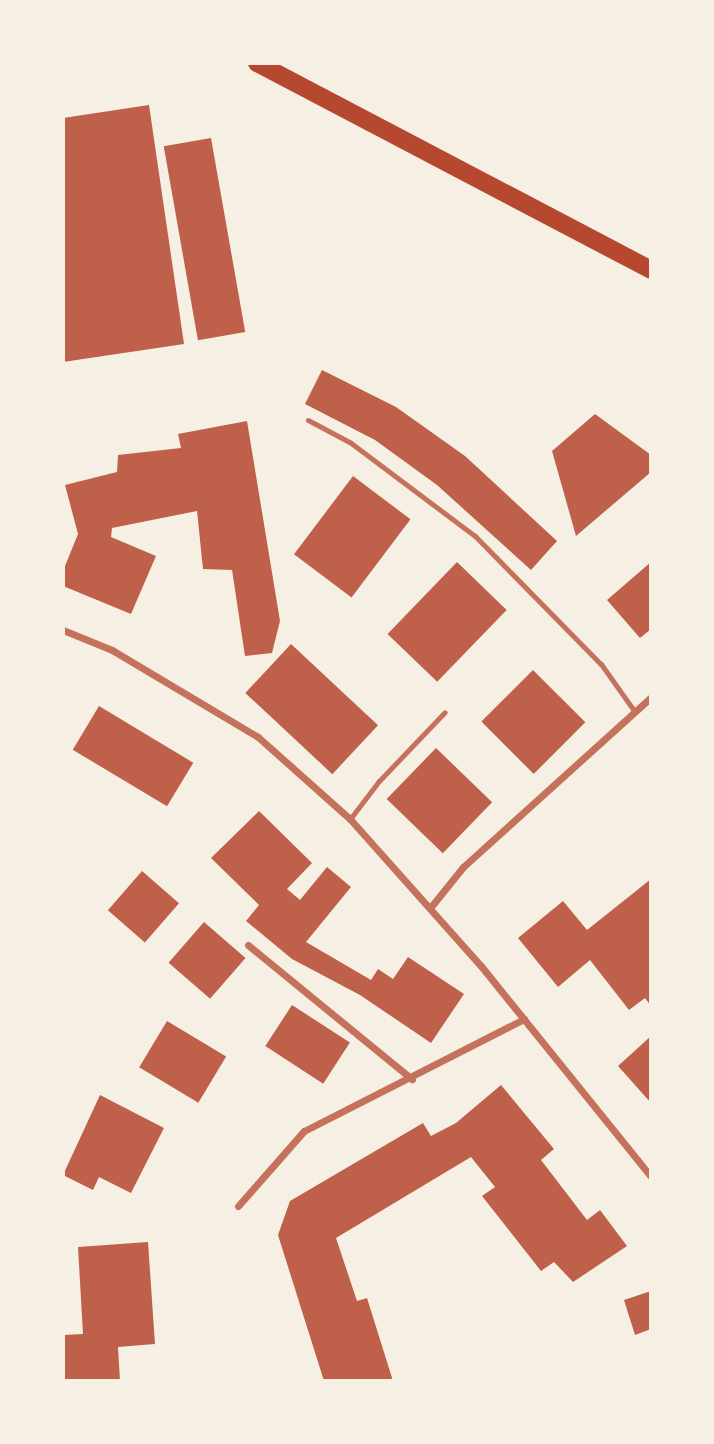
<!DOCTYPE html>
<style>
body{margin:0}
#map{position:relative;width:714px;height:1444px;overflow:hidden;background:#f6efe4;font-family:"Varela Round",sans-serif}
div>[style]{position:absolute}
.building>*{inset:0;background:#bf614a;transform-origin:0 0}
.service>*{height:5px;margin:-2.5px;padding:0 2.5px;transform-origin:2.5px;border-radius:2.5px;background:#c5725c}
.minor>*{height:7px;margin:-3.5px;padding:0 3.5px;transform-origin:3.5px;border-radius:3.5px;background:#c5725c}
.primary>*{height:18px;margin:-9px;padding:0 9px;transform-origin:9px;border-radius:9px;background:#b5482f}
span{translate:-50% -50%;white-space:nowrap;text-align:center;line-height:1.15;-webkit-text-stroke:5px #f6efe4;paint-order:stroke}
.frame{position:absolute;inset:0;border:65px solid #f6efe4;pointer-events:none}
</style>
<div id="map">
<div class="building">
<div style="clip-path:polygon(149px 105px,184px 344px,63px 362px,63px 118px)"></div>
<div style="left:211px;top:138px;width:197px;height:48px;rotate:80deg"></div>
<div style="clip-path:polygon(322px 370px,396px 407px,465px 456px,557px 541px,531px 570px,437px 485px,375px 440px,305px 404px)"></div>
<div style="clip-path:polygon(595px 414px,651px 455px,651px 472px,576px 536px,552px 451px)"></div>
<div style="clip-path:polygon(247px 421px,280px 621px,272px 653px,245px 656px,232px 570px,203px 569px,197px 511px,112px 528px,111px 537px,156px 556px,131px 614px,63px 586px,63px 571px,78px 534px,65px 485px,117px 472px,118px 455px,181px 448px,178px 434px)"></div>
<div style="left:353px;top:476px;width:72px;height:98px;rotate:37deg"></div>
<div style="left:457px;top:562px;width:69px;height:100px;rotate:44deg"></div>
<div style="clip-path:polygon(651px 562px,651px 629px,640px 638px,607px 600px)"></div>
<div style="left:291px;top:644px;width:119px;height:67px;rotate:43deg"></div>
<div style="left:533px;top:670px;width:74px;height:73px;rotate:45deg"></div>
<div style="left:99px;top:706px;width:110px;height:51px;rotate:31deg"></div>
<div style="left:436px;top:748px;width:78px;height:71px;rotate:44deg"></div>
<div style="clip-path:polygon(259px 811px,312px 863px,287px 889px,300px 900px,327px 867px,351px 887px,306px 942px,371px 980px,378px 969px,393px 979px,408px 957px,464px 994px,431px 1043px,360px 995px,292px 959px,246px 921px,259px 905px,211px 858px)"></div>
<div style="left:142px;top:871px;width:49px;height:52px;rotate:41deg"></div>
<div style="clip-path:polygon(651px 879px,651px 1006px,645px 998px,629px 1010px,590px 960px,558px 987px,518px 938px,563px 901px,587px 930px)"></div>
<div style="left:204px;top:922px;width:55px;height:54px;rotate:41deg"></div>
<div style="left:292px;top:1005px;width:69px;height:49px;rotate:33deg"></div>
<div style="left:167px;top:1021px;width:69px;height:54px;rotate:31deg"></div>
<div style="clip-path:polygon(651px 1036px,651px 1103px,618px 1066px)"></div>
<div style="clip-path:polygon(501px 1085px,554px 1149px,541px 1160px,587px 1220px,600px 1210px,627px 1246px,573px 1282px,554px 1262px,541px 1271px,482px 1196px,495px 1187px,471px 1157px,336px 1238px,357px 1301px,367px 1298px,393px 1381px,324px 1381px,278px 1235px,290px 1201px,423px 1123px,431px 1136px,456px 1123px)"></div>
<div style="clip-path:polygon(100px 1095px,164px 1128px,131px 1193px,99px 1177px,93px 1190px,63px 1175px)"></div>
<div style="clip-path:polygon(148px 1242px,155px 1344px,118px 1347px,120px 1381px,63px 1381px,63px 1335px,83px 1334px,78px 1247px)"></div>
<div style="clip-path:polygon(651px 1291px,651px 1329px,635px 1335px,624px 1300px)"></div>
</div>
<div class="service">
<div style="left:308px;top:420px;width:49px;rotate:28.1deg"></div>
<div style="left:351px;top:443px;width:155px;rotate:36.9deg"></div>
<div style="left:475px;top:536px;width:180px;rotate:45.5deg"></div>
<div style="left:601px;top:664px;width:59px;rotate:54.7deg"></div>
<div style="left:350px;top:819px;width:48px;rotate:-52.7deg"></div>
<div style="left:379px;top:781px;width:95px;rotate:-46.3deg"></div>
</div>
<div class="minor">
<div style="left:63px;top:630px;width:53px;rotate:22.2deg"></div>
<div style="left:112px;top:650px;width:170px;rotate:30.8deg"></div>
<div style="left:258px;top:737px;width:123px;rotate:41.7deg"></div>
<div style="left:350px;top:819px;width:197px;rotate:48.3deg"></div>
<div style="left:481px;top:966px;width:271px;rotate:51.1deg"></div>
<div style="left:430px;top:908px;width:53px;rotate:-51.2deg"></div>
<div style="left:463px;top:867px;width:253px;rotate:-42.1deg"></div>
<div style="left:248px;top:945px;width:212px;rotate:39.3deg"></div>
<div style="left:238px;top:1206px;width:100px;rotate:-48.7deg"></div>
<div style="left:304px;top:1131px;width:247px;rotate:-27deg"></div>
</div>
<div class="primary">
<div style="left:257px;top:63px;width:445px;rotate:27.7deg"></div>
</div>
<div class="frame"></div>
</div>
